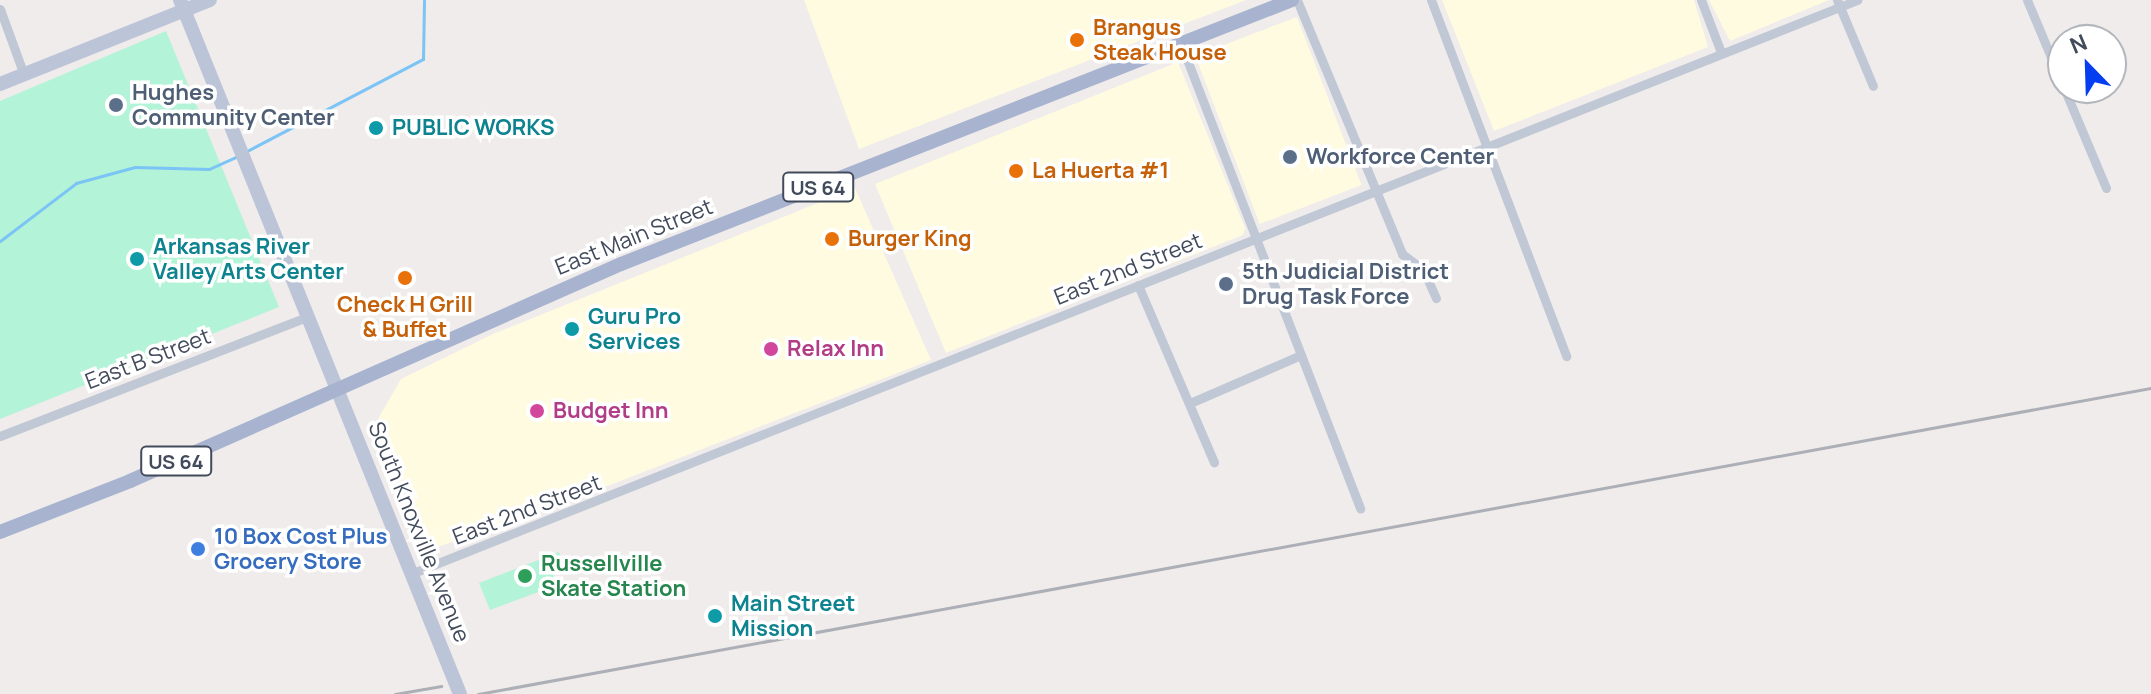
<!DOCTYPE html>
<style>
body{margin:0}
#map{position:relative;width:2151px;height:694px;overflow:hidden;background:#efeceb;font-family:Manrope,sans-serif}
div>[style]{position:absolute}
.commercial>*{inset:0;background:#fefbe1;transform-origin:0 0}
.green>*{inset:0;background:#b3f3d8}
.stream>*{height:3px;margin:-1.5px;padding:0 1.5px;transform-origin:1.5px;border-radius:1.5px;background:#7bc4f5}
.street>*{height:9px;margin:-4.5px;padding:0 4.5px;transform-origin:4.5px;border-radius:4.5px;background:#c0c7d5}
.secondary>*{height:14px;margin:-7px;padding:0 7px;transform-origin:7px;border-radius:7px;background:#bcc4d8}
.primary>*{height:14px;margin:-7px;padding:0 7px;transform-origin:7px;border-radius:7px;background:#a8b4cf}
.rail>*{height:3px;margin:-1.5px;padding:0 1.5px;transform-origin:1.5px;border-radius:1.5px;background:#adafb7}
.dots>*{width:22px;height:22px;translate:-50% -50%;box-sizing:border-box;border:4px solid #fff;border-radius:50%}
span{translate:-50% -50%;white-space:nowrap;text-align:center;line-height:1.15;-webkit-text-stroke:7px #fff;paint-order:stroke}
.shield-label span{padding:2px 6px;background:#fff;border:2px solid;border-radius:6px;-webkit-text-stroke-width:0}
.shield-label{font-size:20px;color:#424b5b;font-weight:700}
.food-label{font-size:22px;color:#c56008;font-weight:700}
.left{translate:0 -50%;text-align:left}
.service-label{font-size:22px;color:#4e5e75;font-weight:700}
.culture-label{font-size:22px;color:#0d838f;font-weight:700}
.street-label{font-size:22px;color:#424b5b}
.hotel-label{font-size:22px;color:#b23c85;font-weight:700}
.shop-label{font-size:22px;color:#366cbe;font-weight:700}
.leisure-label{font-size:22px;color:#27864d;font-weight:700}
.north{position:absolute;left:2047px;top:24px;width:80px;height:80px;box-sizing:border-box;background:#fff;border:2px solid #b3b7bd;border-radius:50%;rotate:337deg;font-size:22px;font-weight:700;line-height:32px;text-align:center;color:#424b5b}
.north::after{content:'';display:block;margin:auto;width:28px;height:36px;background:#053ef0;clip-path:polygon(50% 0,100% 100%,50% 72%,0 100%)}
</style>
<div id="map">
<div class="commercial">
<div style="clip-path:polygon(804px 0,1246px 0,859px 149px)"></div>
<div style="clip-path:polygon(1442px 0,1694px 0,1708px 47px,1494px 131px)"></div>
<div style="clip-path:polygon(1709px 0,1829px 0,1730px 41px)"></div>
<div style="left:1297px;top:17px;width:180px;height:109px;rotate:69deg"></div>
<div style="clip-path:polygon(1178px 62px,1245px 228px,1243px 235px,946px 353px,875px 184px)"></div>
<div style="clip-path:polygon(855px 188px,931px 360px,559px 505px,429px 550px,379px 417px,401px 379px,493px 334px)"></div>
</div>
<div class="green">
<div style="clip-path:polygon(166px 31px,279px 307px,0 419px,0 101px)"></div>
<div style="clip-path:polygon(559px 552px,564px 565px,552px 571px,557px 585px,490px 610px,479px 583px)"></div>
</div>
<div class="stream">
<div style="left:245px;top:152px;width:201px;rotate:-27.6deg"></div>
<div style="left:423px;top:59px;width:59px;rotate:-89deg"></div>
<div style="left:0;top:241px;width:96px;rotate:-37.3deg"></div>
<div style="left:76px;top:183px;width:61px;rotate:-15.2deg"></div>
<div style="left:135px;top:167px;width:74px;rotate:1.5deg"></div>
<div style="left:209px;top:169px;width:32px;rotate:-24deg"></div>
</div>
<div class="street">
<div style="left:1297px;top:0;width:275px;rotate:67.5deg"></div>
<div style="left:1402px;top:254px;width:26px;rotate:36deg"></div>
<div style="left:1423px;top:269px;width:32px;rotate:66deg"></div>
<div style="left:1431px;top:0;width:381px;rotate:69.2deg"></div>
<div style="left:1701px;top:0;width:56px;rotate:69deg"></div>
<div style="left:1837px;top:0;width:93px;rotate:67.3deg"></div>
<div style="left:2027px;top:0;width:204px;rotate:67.2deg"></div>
<div style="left:0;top:9px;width:70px;rotate:70deg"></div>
<div style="left:1181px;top:44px;width:498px;rotate:68.9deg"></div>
<div style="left:1138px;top:285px;width:193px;rotate:66.8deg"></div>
<div style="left:1190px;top:403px;width:121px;rotate:-23.4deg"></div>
<div style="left:0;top:436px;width:331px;rotate:-21.2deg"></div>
<div style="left:413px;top:573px;width:1554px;rotate:-21.64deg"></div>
</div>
<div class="secondary">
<div style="left:180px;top:0;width:748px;rotate:68.03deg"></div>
<div style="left:0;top:84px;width:226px;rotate:-21.8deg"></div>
</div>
<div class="primary">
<div style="left:0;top:532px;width:140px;rotate:-21.4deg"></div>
<div style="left:130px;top:481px;width:537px;rotate:-23.84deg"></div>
<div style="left:621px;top:264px;width:721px;rotate:-21.48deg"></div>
</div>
<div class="rail">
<div style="left:395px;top:694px;width:47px;rotate:-9.9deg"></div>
<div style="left:478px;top:694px;width:1701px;rotate:-10.37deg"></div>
</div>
<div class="dots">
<div style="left:1077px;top:40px;background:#e8710a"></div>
<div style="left:116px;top:105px;background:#5c6f8a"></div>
<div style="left:376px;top:128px;background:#0f9aa8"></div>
<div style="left:1290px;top:157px;background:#5c6f8a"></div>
<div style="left:1016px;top:171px;background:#e8710a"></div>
<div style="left:832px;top:239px;background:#e8710a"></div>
<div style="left:137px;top:259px;background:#0f9aa8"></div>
<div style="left:405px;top:278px;background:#e8710a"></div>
<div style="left:1226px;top:284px;background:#5c6f8a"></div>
<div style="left:572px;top:329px;background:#0f9aa8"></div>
<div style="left:771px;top:349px;background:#d1479c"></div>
<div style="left:537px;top:411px;background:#d1479c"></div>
<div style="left:198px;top:549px;background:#3f7fe0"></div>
<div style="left:525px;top:576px;background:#2e9e5b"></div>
<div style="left:715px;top:616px;background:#0f9aa8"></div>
</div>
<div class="shield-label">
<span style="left:818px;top:187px">US 64</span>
<span style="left:176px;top:461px">US 64</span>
</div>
<div class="food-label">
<span class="left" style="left:1093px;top:40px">Brangus<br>Steak House</span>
<span class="left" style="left:1032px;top:171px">La Huerta #1</span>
<span class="left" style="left:848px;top:239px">Burger King</span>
<span style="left:405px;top:317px">Check H Grill<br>&amp; Buffet</span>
</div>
<div class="service-label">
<span class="left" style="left:132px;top:105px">Hughes<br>Community Center</span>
<span class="left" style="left:1306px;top:157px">Workforce Center</span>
<span class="left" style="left:1242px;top:284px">5th Judicial District<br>Drug Task Force</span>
</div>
<div class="culture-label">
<span class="left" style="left:392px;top:128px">PUBLIC WORKS</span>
<span class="left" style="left:153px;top:259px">Arkansas River<br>Valley Arts Center</span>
<span class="left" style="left:588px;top:329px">Guru Pro<br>Services</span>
<span class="left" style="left:731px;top:616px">Main Street<br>Mission</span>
</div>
<div class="street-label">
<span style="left:634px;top:237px;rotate:-22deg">East Main Street</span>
<span style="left:1128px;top:269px;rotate:-22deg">East 2nd Street</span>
<span style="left:148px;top:359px;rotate:-21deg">East B Street</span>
<span style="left:527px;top:510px;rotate:-21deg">East 2nd Street</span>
<span style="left:419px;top:532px;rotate:68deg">South Knoxville Avenue</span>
</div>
<div class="hotel-label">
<span class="left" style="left:787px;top:349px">Relax Inn</span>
<span class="left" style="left:553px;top:411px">Budget Inn</span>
</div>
<div class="shop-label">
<span class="left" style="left:214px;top:549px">10 Box Cost Plus<br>Grocery Store</span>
</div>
<div class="leisure-label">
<span class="left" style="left:541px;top:576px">Russellville<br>Skate Station</span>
</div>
<div class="north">N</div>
</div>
